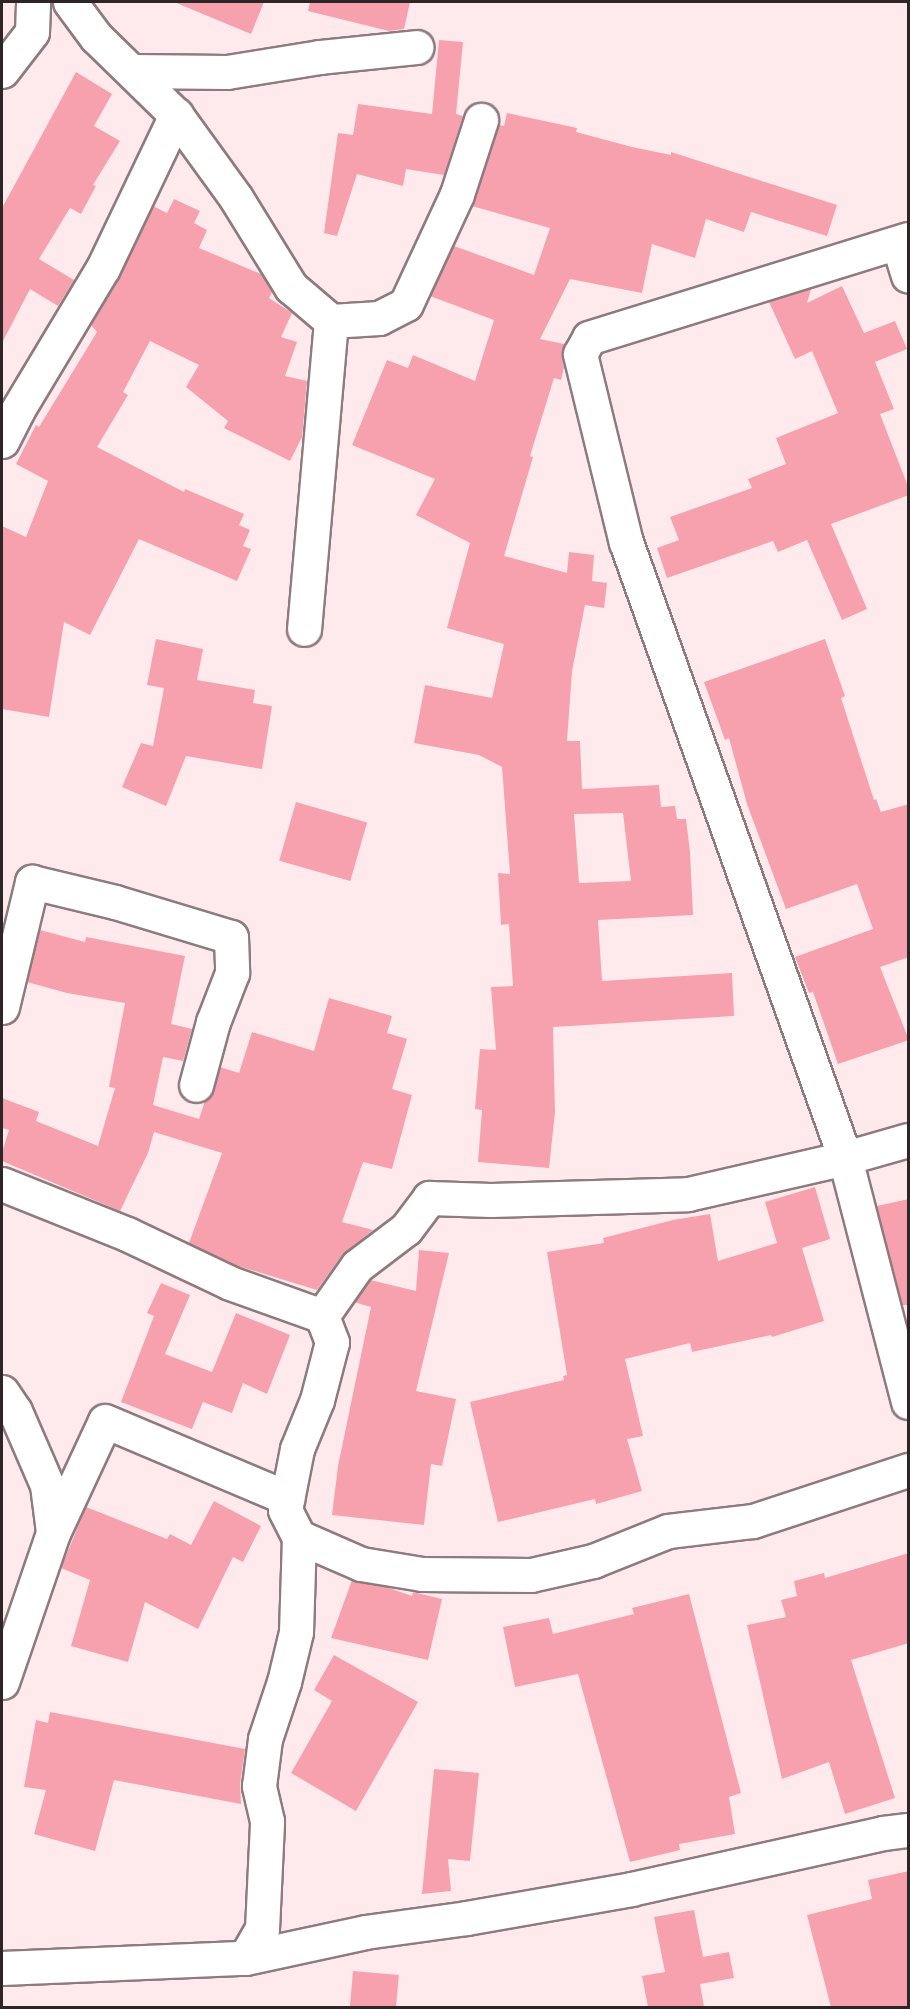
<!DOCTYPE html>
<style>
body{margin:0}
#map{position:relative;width:910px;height:2009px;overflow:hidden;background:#feeaec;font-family:Commissioner,sans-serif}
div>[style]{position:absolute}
.building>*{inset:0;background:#f7a1ae;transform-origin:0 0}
.roads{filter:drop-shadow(2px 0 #8d7b7e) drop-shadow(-2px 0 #8d7b7e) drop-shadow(0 2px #8d7b7e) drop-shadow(0 -2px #8d7b7e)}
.street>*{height:33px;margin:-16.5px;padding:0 16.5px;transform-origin:16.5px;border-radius:16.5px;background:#fff}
span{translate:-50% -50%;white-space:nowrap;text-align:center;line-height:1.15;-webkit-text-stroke:4.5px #fcfcfc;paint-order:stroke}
.frame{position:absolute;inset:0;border:3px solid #2d2526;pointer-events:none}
</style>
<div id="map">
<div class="building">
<div style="clip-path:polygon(174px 2px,264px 2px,251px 34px)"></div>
<div style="clip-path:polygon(310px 2px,410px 2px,404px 29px,389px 31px,308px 11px)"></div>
<div style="clip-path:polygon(439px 40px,463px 42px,456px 114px,463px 116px,444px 175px,406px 169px,403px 186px,357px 174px,337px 236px,324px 233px,338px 133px,353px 135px,358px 104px,432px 114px)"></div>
<div style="clip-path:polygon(76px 72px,112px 94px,94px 126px,120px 141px,93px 185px,96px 186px,81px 214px,70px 208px,39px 259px,74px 280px,58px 306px,30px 289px,2px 343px,2px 208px)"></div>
<div style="clip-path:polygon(evenodd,507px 113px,577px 128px,576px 132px,632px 147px,671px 155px,671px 152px,837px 205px,827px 236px,751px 212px,744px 232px,706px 219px,695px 258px,652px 244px,642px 293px,570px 279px,540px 339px,564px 344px,562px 358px,564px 367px,561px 380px,554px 378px,530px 456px,533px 457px,504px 556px,567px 573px,569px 552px,594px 555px,592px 581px,607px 583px,604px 608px,585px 605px,572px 671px,567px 741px,580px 741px,582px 789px,659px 785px,661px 807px,675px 806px,677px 819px,686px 819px,690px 852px,693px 915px,598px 920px,602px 981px,732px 973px,734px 1016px,553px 1027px,555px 1112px,549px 1168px,478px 1162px,482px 1110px,475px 1109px,480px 1049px,496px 1050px,491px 987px,513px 986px,509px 924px,501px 925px,498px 873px,510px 874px,502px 767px,479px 755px,414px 743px,425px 685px,492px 698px,504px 644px,447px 628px,470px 543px,416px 515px,435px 479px,352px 445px,387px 360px,408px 368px,413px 355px,475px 381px,494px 320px,430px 296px,454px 246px,534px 275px,550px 228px,472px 206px,499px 125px,504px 126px,507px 113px,623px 813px,631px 881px,579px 883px,574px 814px,623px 813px)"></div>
<div style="clip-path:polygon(174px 199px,200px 211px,194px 223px,207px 230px,199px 248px,261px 274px,272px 292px,269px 298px,292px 313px,281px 337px,297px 342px,285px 376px,307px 381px,302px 437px,290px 461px,224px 428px,228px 421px,186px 387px,199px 365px,150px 341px,123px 392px,128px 395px,97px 447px,184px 492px,185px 489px,244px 514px,239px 525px,250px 530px,243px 546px,251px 549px,237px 581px,139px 539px,90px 635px,64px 622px,49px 717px,2px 709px,2px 526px,26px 537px,48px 481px,16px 464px,36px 425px,39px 427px,97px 332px,91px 325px,120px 276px,153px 206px,167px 213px)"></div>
<div style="clip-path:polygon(842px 286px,864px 333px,895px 321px,907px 349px,875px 362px,894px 409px,880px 414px,909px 489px,909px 495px,831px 524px,867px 609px,842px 620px,807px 540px,778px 552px,773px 541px,667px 578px,657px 548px,679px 540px,670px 517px,752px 488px,748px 479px,786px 464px,776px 438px,838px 413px,812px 351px,795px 359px,769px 302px,811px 289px,807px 303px)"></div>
<div style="clip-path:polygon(156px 639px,203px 649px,197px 680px,255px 690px,253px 703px,272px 706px,262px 769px,186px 756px,166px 806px,122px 787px,141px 743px,153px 746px,164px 688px,147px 685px)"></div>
<div style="clip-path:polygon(825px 639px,845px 696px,841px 698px,874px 800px,876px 799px,881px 812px,909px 804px,909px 957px,880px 967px,909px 1040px,838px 1064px,813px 992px,809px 993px,795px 957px,873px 929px,857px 884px,786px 909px,747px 804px,729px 738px,725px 740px,704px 682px)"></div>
<div style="left:296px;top:802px;width:74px;height:61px;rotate:16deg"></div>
<div style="clip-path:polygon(40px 930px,85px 942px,86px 937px,185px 956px,171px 1024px,192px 1029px,183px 1061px,163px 1057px,153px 1105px,199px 1119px,205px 1101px,214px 1090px,220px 1067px,239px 1073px,252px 1032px,314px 1051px,329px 998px,392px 1016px,387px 1033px,407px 1039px,392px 1089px,412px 1095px,392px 1169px,363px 1162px,342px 1222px,373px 1230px,342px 1255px,317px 1290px,235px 1265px,189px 1243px,222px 1153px,154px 1132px,148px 1153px,120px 1211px,2px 1161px,2px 1152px,9px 1130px,2px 1128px,2px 1098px,39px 1112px,36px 1121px,98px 1146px,115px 1088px,109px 1087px,125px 1003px,67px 993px,27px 982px)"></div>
<div style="clip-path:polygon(815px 1187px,830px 1239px,802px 1248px,824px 1321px,772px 1337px,771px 1335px,692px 1352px,690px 1343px,625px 1359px,643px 1436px,627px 1439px,642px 1491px,596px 1504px,595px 1499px,498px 1522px,470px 1402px,564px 1380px,563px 1376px,567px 1375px,547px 1252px,604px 1243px,603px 1238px,673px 1220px,710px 1214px,718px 1261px,777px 1243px,765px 1202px)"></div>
<div style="clip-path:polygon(909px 1199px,909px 1305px,902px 1305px,877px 1206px)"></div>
<div style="clip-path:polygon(419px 1250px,449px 1253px,416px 1391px,456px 1399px,442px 1466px,431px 1464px,424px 1525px,332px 1515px,338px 1466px,371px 1307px,354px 1302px,370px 1280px,416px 1291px)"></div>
<div style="clip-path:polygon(161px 1283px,190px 1295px,165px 1354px,212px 1372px,236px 1313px,290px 1335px,267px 1394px,243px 1383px,232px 1413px,203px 1402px,192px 1429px,121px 1402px,154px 1316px,147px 1313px)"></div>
<div style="clip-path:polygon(214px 1501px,261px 1526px,243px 1562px,233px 1557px,198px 1629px,145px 1602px,128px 1662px,71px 1646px,90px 1580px,61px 1568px,86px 1507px,167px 1539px,170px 1534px,191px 1545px)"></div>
<div style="clip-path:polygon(909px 1553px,909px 1643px,851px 1660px,895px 1798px,845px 1814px,829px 1762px,782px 1779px,747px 1625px,786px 1617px,781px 1600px,797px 1596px,794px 1581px,824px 1573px,825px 1578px)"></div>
<div style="clip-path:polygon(352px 1580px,386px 1587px,412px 1596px,413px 1592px,442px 1599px,428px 1660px,331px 1638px)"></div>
<div style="clip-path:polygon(689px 1594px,741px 1793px,729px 1797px,735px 1834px,679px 1844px,680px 1850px,630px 1862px,578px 1674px,515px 1687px,503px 1627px,549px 1618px,553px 1634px,634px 1614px,632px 1608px)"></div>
<div style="clip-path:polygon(334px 1655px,418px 1702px,356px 1811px,291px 1773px,332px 1701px,314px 1690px)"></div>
<div style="clip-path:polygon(50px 1712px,245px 1749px,240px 1784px,241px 1804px,114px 1780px,95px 1851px,34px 1834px,46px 1790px,24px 1787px,36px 1720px,48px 1723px)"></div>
<div style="clip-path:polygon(434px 1769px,479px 1773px,470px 1861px,448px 1859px,451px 1891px,422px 1894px)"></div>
<div style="clip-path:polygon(909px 1871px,909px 2007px,831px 2007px,807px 1915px,872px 1899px,868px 1880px)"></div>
<div style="clip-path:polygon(694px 1910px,703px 1957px,729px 1952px,734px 1978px,700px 1984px,704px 2007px,648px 2007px,642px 1976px,665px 1972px,654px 1917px)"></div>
<div style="left:353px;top:1971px;width:46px;height:36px;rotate:5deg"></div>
</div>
<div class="roads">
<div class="street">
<div style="left:70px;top:2px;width:44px;rotate:53.4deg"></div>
<div style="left:96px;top:37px;width:112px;rotate:44.3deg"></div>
<div style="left:176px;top:115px;width:102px;rotate:54.1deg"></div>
<div style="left:236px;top:198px;width:105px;rotate:58.3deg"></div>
<div style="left:291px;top:287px;width:52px;rotate:40.4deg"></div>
<div style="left:331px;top:321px;width:309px;rotate:95deg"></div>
<div style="left:2px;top:71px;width:49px;rotate:-52.4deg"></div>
<div style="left:32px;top:32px;width:30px;rotate:-88deg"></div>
<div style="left:132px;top:71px;width:95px;rotate:0.6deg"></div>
<div style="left:227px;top:72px;width:94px;rotate:-9.2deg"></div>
<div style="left:320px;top:57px;width:97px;rotate:-5.9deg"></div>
<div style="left:908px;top:239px;width:334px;rotate:162.8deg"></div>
<div style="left:589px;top:338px;width:18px;rotate:119deg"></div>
<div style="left:580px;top:354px;width:194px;rotate:76.3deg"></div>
<div style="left:626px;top:542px;width:654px;rotate:70.43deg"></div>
<div style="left:845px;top:1158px;width:252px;rotate:75.5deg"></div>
<div style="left:898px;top:243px;width:34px;rotate:73deg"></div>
<div style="left:331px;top:321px;width:48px;rotate:-3.6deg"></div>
<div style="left:379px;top:318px;width:30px;rotate:-27deg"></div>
<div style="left:406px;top:304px;width:121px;rotate:-65.1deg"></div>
<div style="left:457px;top:194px;width:78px;rotate:-72deg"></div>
<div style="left:2px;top:441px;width:34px;rotate:-63deg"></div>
<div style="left:17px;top:411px;width:167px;rotate:-59deg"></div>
<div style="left:103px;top:268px;width:170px;rotate:-64.5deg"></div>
<div style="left:2px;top:1007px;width:129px;rotate:-76.5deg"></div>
<div style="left:32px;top:882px;width:85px;rotate:13.5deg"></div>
<div style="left:115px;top:902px;width:121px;rotate:16.8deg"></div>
<div style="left:231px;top:937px;width:36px;rotate:88deg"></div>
<div style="left:232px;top:973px;width:53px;rotate:111.2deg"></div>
<div style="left:213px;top:1022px;width:65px;rotate:105.1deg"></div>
<div style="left:2px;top:1184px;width:135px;rotate:21.8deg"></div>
<div style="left:127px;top:1234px;width:114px;rotate:25.4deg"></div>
<div style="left:230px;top:1283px;width:98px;rotate:19.7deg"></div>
<div style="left:322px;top:1316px;width:61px;rotate:-55deg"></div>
<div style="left:357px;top:1266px;width:61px;rotate:-37.1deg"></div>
<div style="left:406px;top:1229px;width:39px;rotate:-53deg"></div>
<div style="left:429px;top:1198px;width:62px;rotate:1.8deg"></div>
<div style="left:491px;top:1200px;width:197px;rotate:-1.7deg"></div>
<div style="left:688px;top:1194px;width:161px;rotate:-12.9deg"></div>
<div style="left:845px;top:1158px;width:66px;rotate:-15.9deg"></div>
<div style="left:322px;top:1316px;width:28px;rotate:69deg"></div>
<div style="left:332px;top:1342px;width:60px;rotate:104.5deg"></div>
<div style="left:317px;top:1400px;width:53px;rotate:112.2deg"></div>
<div style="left:297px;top:1449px;width:62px;rotate:101.1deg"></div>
<div style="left:285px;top:1510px;width:30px;rotate:63deg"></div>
<div style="left:299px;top:1537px;width:68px;rotate:23.5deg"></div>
<div style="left:361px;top:1564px;width:62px;rotate:9.3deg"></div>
<div style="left:422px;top:1574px;width:109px;rotate:0.5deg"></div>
<div style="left:531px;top:1575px;width:64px;rotate:-12.7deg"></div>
<div style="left:593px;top:1561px;width:81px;rotate:-21.8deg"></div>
<div style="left:668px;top:1531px;width:86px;rotate:-6.7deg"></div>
<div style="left:753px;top:1521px;width:163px;rotate:-18.2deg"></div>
<div style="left:2px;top:1392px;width:23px;rotate:56deg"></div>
<div style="left:15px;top:1411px;width:81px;rotate:66.6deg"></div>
<div style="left:47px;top:1485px;width:47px;rotate:82.7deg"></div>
<div style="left:2px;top:1682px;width:157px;rotate:-71.1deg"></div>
<div style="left:53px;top:1533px;width:123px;rotate:-65.1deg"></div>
<div style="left:105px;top:1421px;width:198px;rotate:22.9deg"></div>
<div style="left:245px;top:1958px;width:34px;rotate:-60deg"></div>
<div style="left:262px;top:1929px;width:108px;rotate:-87.3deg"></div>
<div style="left:267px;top:1821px;width:36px;rotate:-103deg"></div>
<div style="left:259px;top:1786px;width:47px;rotate:-82.7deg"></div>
<div style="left:265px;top:1739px;width:60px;rotate:-71.6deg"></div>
<div style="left:284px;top:1682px;width:51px;rotate:-76.5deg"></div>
<div style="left:296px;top:1632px;width:95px;rotate:-88.2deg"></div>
<div style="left:2px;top:1968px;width:243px;rotate:-2.4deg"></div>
<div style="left:245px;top:1958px;width:123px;rotate:-12.2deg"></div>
<div style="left:365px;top:1932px;width:103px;rotate:-7.8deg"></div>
<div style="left:467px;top:1918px;width:167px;rotate:-10deg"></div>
<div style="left:631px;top:1889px;width:258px;rotate:-12.5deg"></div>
<div style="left:883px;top:1833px;width:25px;rotate:-7deg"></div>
</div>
</div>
<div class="frame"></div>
</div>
